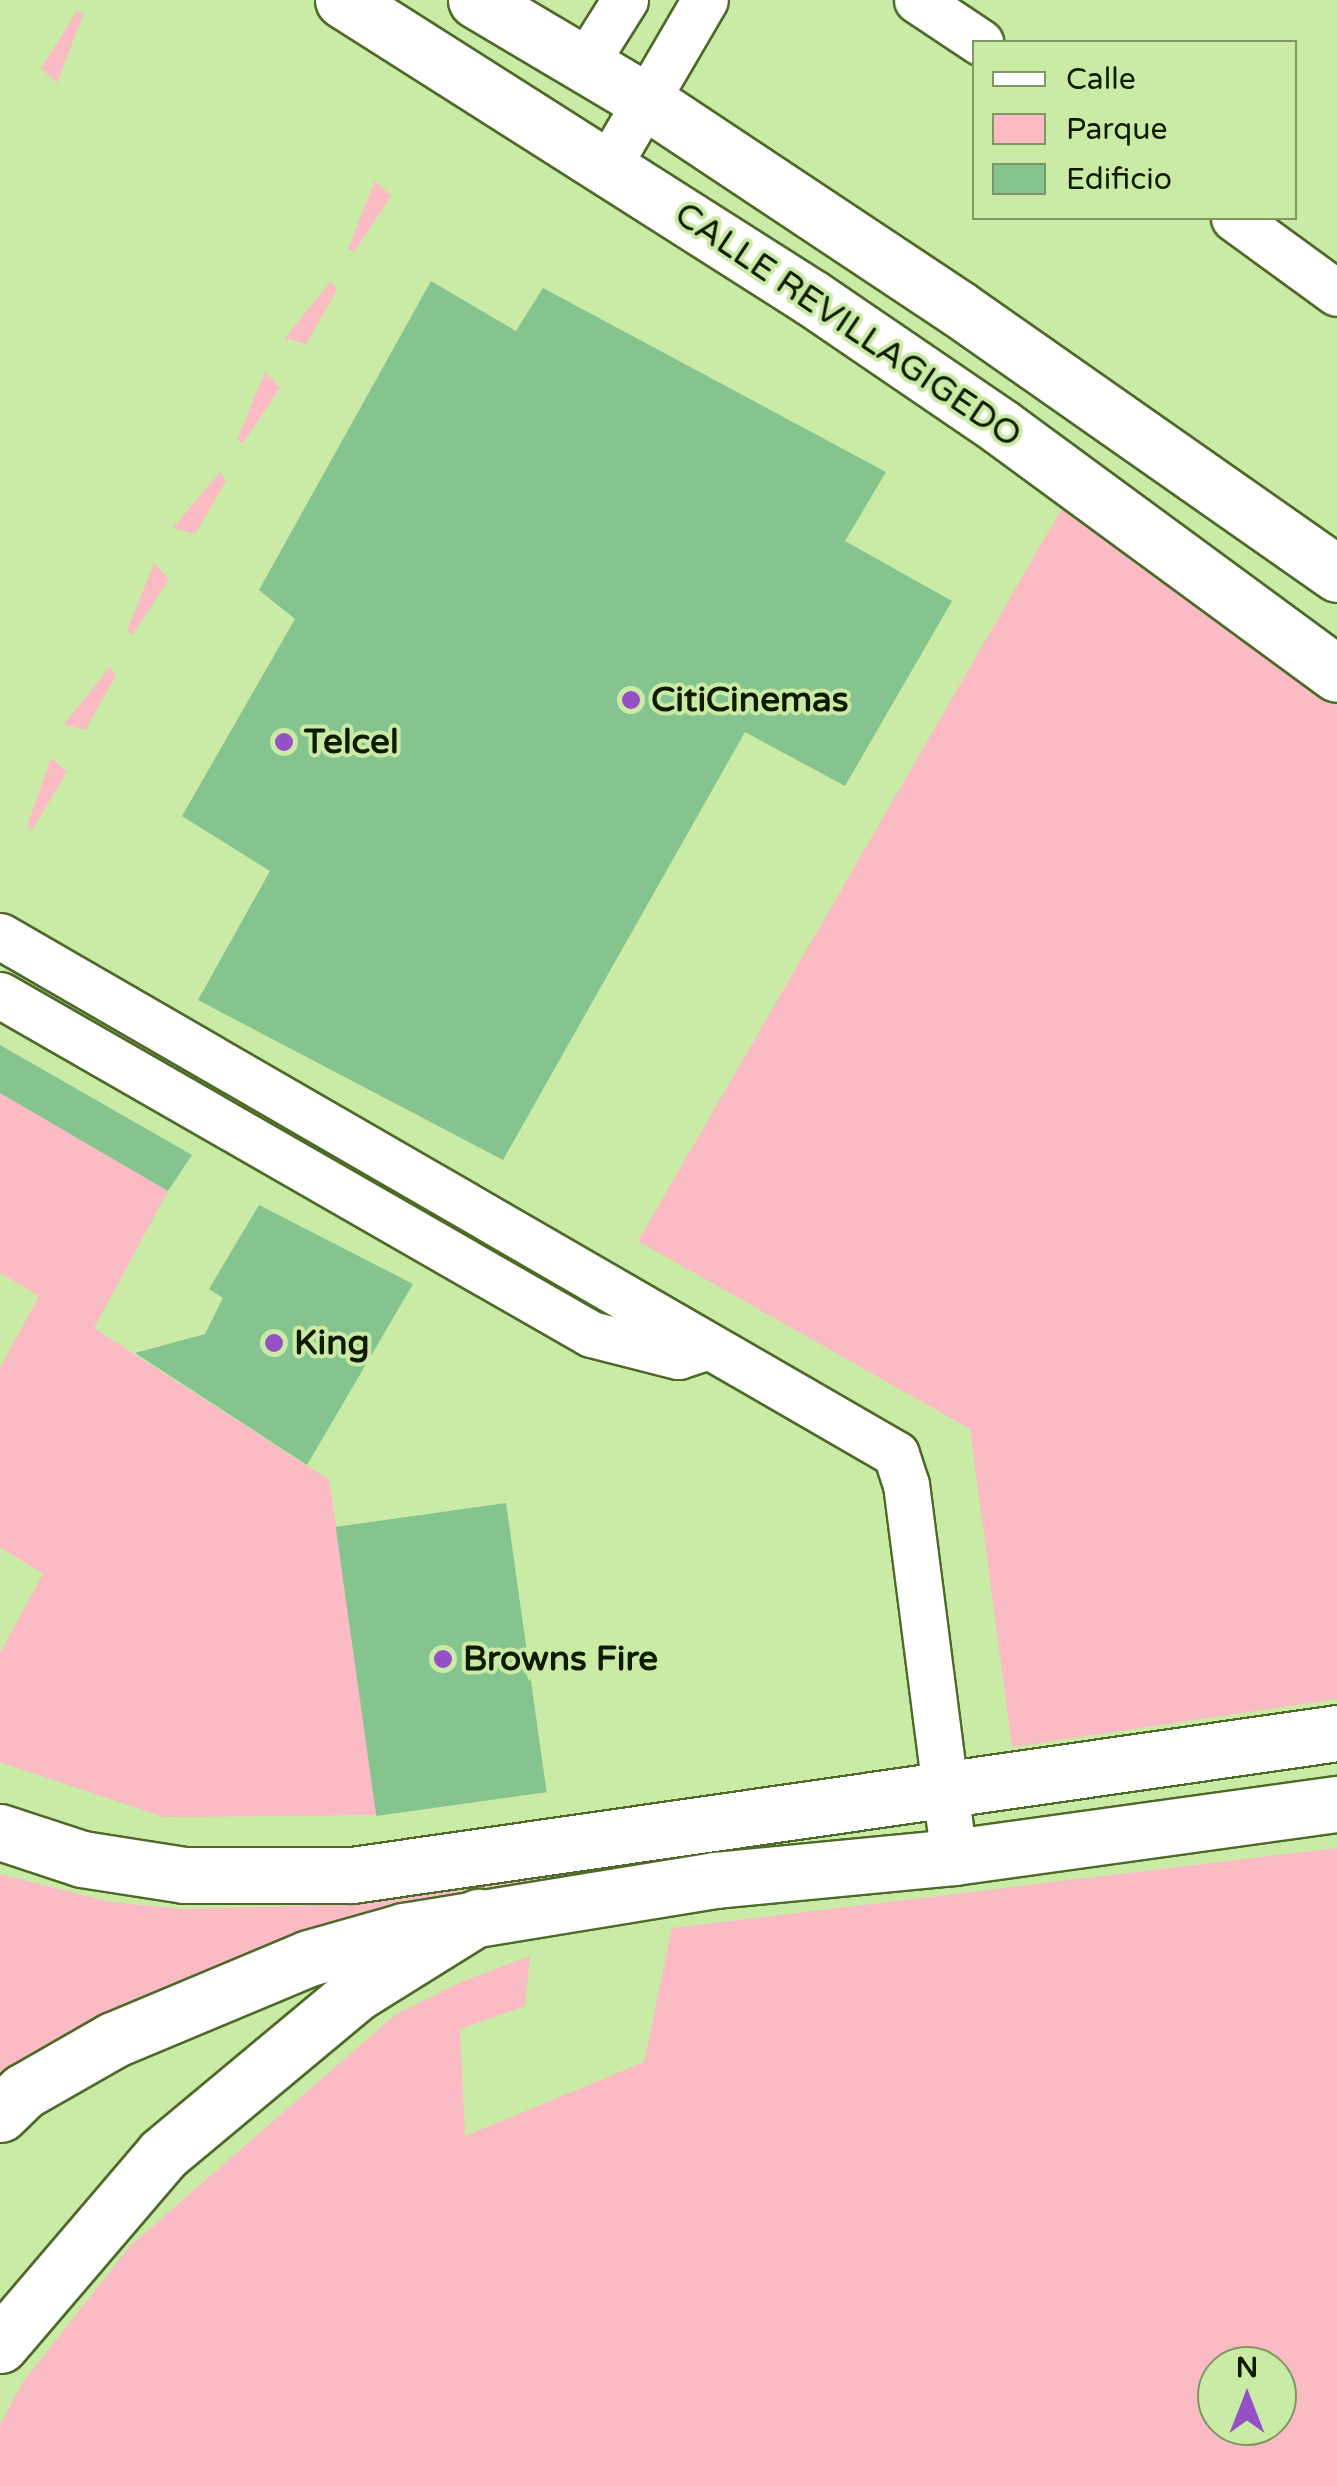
<!DOCTYPE html>
<style>
body{margin:0}
#map{position:relative;width:1337px;height:2486px;overflow:hidden;background:#caeba5;font-family:"Varela Round",sans-serif}
div>[style]{position:absolute}
.green>*{inset:0;background:#fabbc5}
.building>*{inset:0;background:#85c38f;transform-origin:0 0}
.roads{filter:drop-shadow(2px 0 #4e6a28) drop-shadow(-2px 0 #4e6a28) drop-shadow(0 2px #4e6a28) drop-shadow(0 -2px #4e6a28)}
.street>*{height:45px;margin:-22.5px;padding:0 22.5px;transform-origin:22.5px;border-radius:22.5px;background:#fff}
.secondary>*{height:55px;margin:-27.5px;padding:0 27.5px;transform-origin:27.5px;border-radius:27.5px;background:#fff}
.primary>*{height:55px;margin:-27.5px;padding:0 27.5px;transform-origin:27.5px;border-radius:27.5px;background:#fff}
.dots>*{width:28px;height:28px;translate:-50% -50%;box-sizing:border-box;border:5px solid #caeba5;border-radius:50%}
span{translate:-50% -50%;white-space:nowrap;text-align:center;line-height:1.15;-webkit-text-stroke:8px #caeba5;paint-order:stroke}
.street-label{font-size:35px;color:#0f1a01}
.poi-label{font-size:35px;color:#0f1a01;font-weight:700}
.left{translate:0 -50%;text-align:left}
.legend{position:absolute;left:972px;top:40px;width:325px;height:180px;box-sizing:border-box;background:#caeba5;border:2px solid #7f9763;margin:0;padding:12px 18px;list-style:none;font-size:30px;color:#0f1a01}
.legend li{display:flex;align-items:center;gap:20px;height:50px}
.legend b{width:50px;border:2px solid #7f9763}
.north{position:absolute;left:1197px;top:2346px;width:100px;height:100px;box-sizing:border-box;background:#caeba5;border:2px solid #7f9763;border-radius:50%;rotate:0deg;font-size:28px;font-weight:700;line-height:40px;text-align:center;color:#0f1a01}
.north::after{content:'';display:block;margin:auto;width:35px;height:45px;background:#9450c4;clip-path:polygon(50% 0,100% 100%,50% 72%,0 100%)}
</style>
<div id="map">
<div class="green">
<div style="clip-path:polygon(77px 11px,83px 15px,57px 83px,41px 68px)"></div>
<div style="clip-path:polygon(375px 181px,391px 196px,354px 252px,348px 249px)"></div>
<div style="clip-path:polygon(331px 281px,337px 290px,306px 344px,285px 338px)"></div>
<div style="clip-path:polygon(265px 372px,280px 388px,243px 443px,237px 440px)"></div>
<div style="clip-path:polygon(220px 472px,226px 481px,195px 534px,173px 528px)"></div>
<div style="clip-path:polygon(1065px 503px,1337px 705px,1337px 1699px,1012px 1747px,970px 1429px,638px 1241px)"></div>
<div style="clip-path:polygon(154px 563px,169px 579px,133px 634px,127px 631px)"></div>
<div style="clip-path:polygon(110px 667px,116px 676px,85px 730px,64px 724px)"></div>
<div style="clip-path:polygon(51px 758px,67px 772px,32px 830px,27px 826px)"></div>
<div style="clip-path:polygon(0 1093px,168px 1191px,94px 1328px,329px 1480px,382px 1815px,164px 1817px,0 1762px,0 1653px,43px 1574px,0 1547px,0 1368px,39px 1296px,0 1273px)"></div>
<div style="clip-path:polygon(evenodd,1337px 1848px,1337px 2486px,0 2486px,0 2425px,23px 2382px,130px 2246px,396px 2014px,461px 1982px,530px 1956px,525px 2006px,460px 2029px,465px 2136px,644px 2062px,672px 1928px,1337px 1848px,1217px 2366px,1277px 2366px,1277px 2426px,1217px 2426px,1217px 2366px)"></div>
<div style="clip-path:polygon(601px 1864px,328px 1936px,0 2106px,0 1874px,110px 1902px,184px 1909px,326px 1905px)"></div>
</div>
<div class="building">
<div style="clip-path:polygon(431px 281px,516px 331px,543px 288px,886px 472px,845px 541px,952px 601px,845px 786px,745px 732px,503px 1160px,198px 1000px,270px 871px,182px 816px,295px 619px,259px 590px)"></div>
<div style="clip-path:polygon(0 1045px,192px 1155px,168px 1191px,0 1093px)"></div>
<div style="clip-path:polygon(259px 1205px,413px 1284px,307px 1465px,135px 1353px,205px 1334px,223px 1298px,209px 1289px)"></div>
<div style="left:506px;top:1503px;width:292px;height:172px;rotate:82deg"></div>
</div>
<div class="roads">
<div class="street">
<div style="left:917px;top:0;width:76px;rotate:33.7deg"></div>
<div style="left:584px;top:65px;width:77px;rotate:-57.8deg"></div>
<div style="left:609px;top:164px;width:190px;rotate:-59.7deg"></div>
<div style="left:1234px;top:218px;width:127px;rotate:36.1deg"></div>
<div style="left:0;top:936px;width:1035px;rotate:30.03deg"></div>
<div style="left:896px;top:1454px;width:32px;rotate:72deg"></div>
<div style="left:906px;top:1484px;width:376px;rotate:82.7deg"></div>
<div style="left:0;top:995px;width:681px;rotate:29.84deg"></div>
<div style="left:591px;top:1334px;width:90px;rotate:14.2deg"></div>
<div style="left:678px;top:1356px;width:32px;rotate:-18deg"></div>
</div>
<div class="secondary">
<div style="left:343px;top:0;width:556px;rotate:32.43deg"></div>
<div style="left:812px;top:298px;width:229px;rotate:34.3deg"></div>
<div style="left:1001px;top:427px;width:417px;rotate:36.3deg"></div>
<div style="left:476px;top:0;width:194px;rotate:30.7deg"></div>
<div style="left:643px;top:99px;width:379px;rotate:33.6deg"></div>
<div style="left:959px;top:309px;width:462px;rotate:35deg"></div>
<div style="left:0;top:1832px;width:86px;rotate:18.2deg"></div>
<div style="left:82px;top:1859px;width:103px;rotate:8.9deg"></div>
<div style="left:184px;top:1875px;width:168px"></div>
<div style="left:352px;top:1875px;width:995px;rotate:-8.2deg"></div>
<div style="left:0;top:2114px;width:33px;rotate:-44deg"></div>
<div style="left:24px;top:2091px;width:103px;rotate:-29.8deg"></div>
<div style="left:113px;top:2040px;width:212px;rotate:-22.7deg"></div>
<div style="left:309px;top:1958px;width:99px;rotate:-15.9deg"></div>
<div style="left:404px;top:1931px;width:315px;rotate:-9.3deg"></div>
<div style="left:715px;top:1880px;width:240px;rotate:-5.5deg"></div>
<div style="left:954px;top:1857px;width:387px;rotate:-7.9deg"></div>
</div>
<div class="primary">
<div style="left:0;top:2345px;width:251px;rotate:-49.5deg"></div>
<div style="left:163px;top:2154px;width:251px;rotate:-39.8deg"></div>
<div style="left:356px;top:1993px;width:144px;rotate:-31.9deg"></div>
</div>
</div>
<div class="dots">
<div style="left:631px;top:700px;background:#9450c4"></div>
<div style="left:284px;top:742px;background:#9450c4"></div>
<div style="left:274px;top:1343px;background:#9450c4"></div>
<div style="left:443px;top:1659px;background:#9450c4"></div>
</div>
<div class="street-label">
<span style="left:848px;top:325px;rotate:34deg">CALLE REVILLAGIGEDO</span>
</div>
<div class="poi-label">
<span class="left" style="left:651px;top:700px">CitiCinemas</span>
<span class="left" style="left:304px;top:742px">Telcel</span>
<span class="left" style="left:294px;top:1343px">King</span>
<span class="left" style="left:463px;top:1659px">Browns Fire</span>
</div>
<ul class="legend">
<li><b style="height:12px;background:#fff"></b>Calle</li>
<li><b style="height:28px;background:#fabbc5"></b>Parque</li>
<li><b style="height:28px;background:#85c38f"></b>Edificio</li>
</ul>
<div class="north">N</div>
</div>
